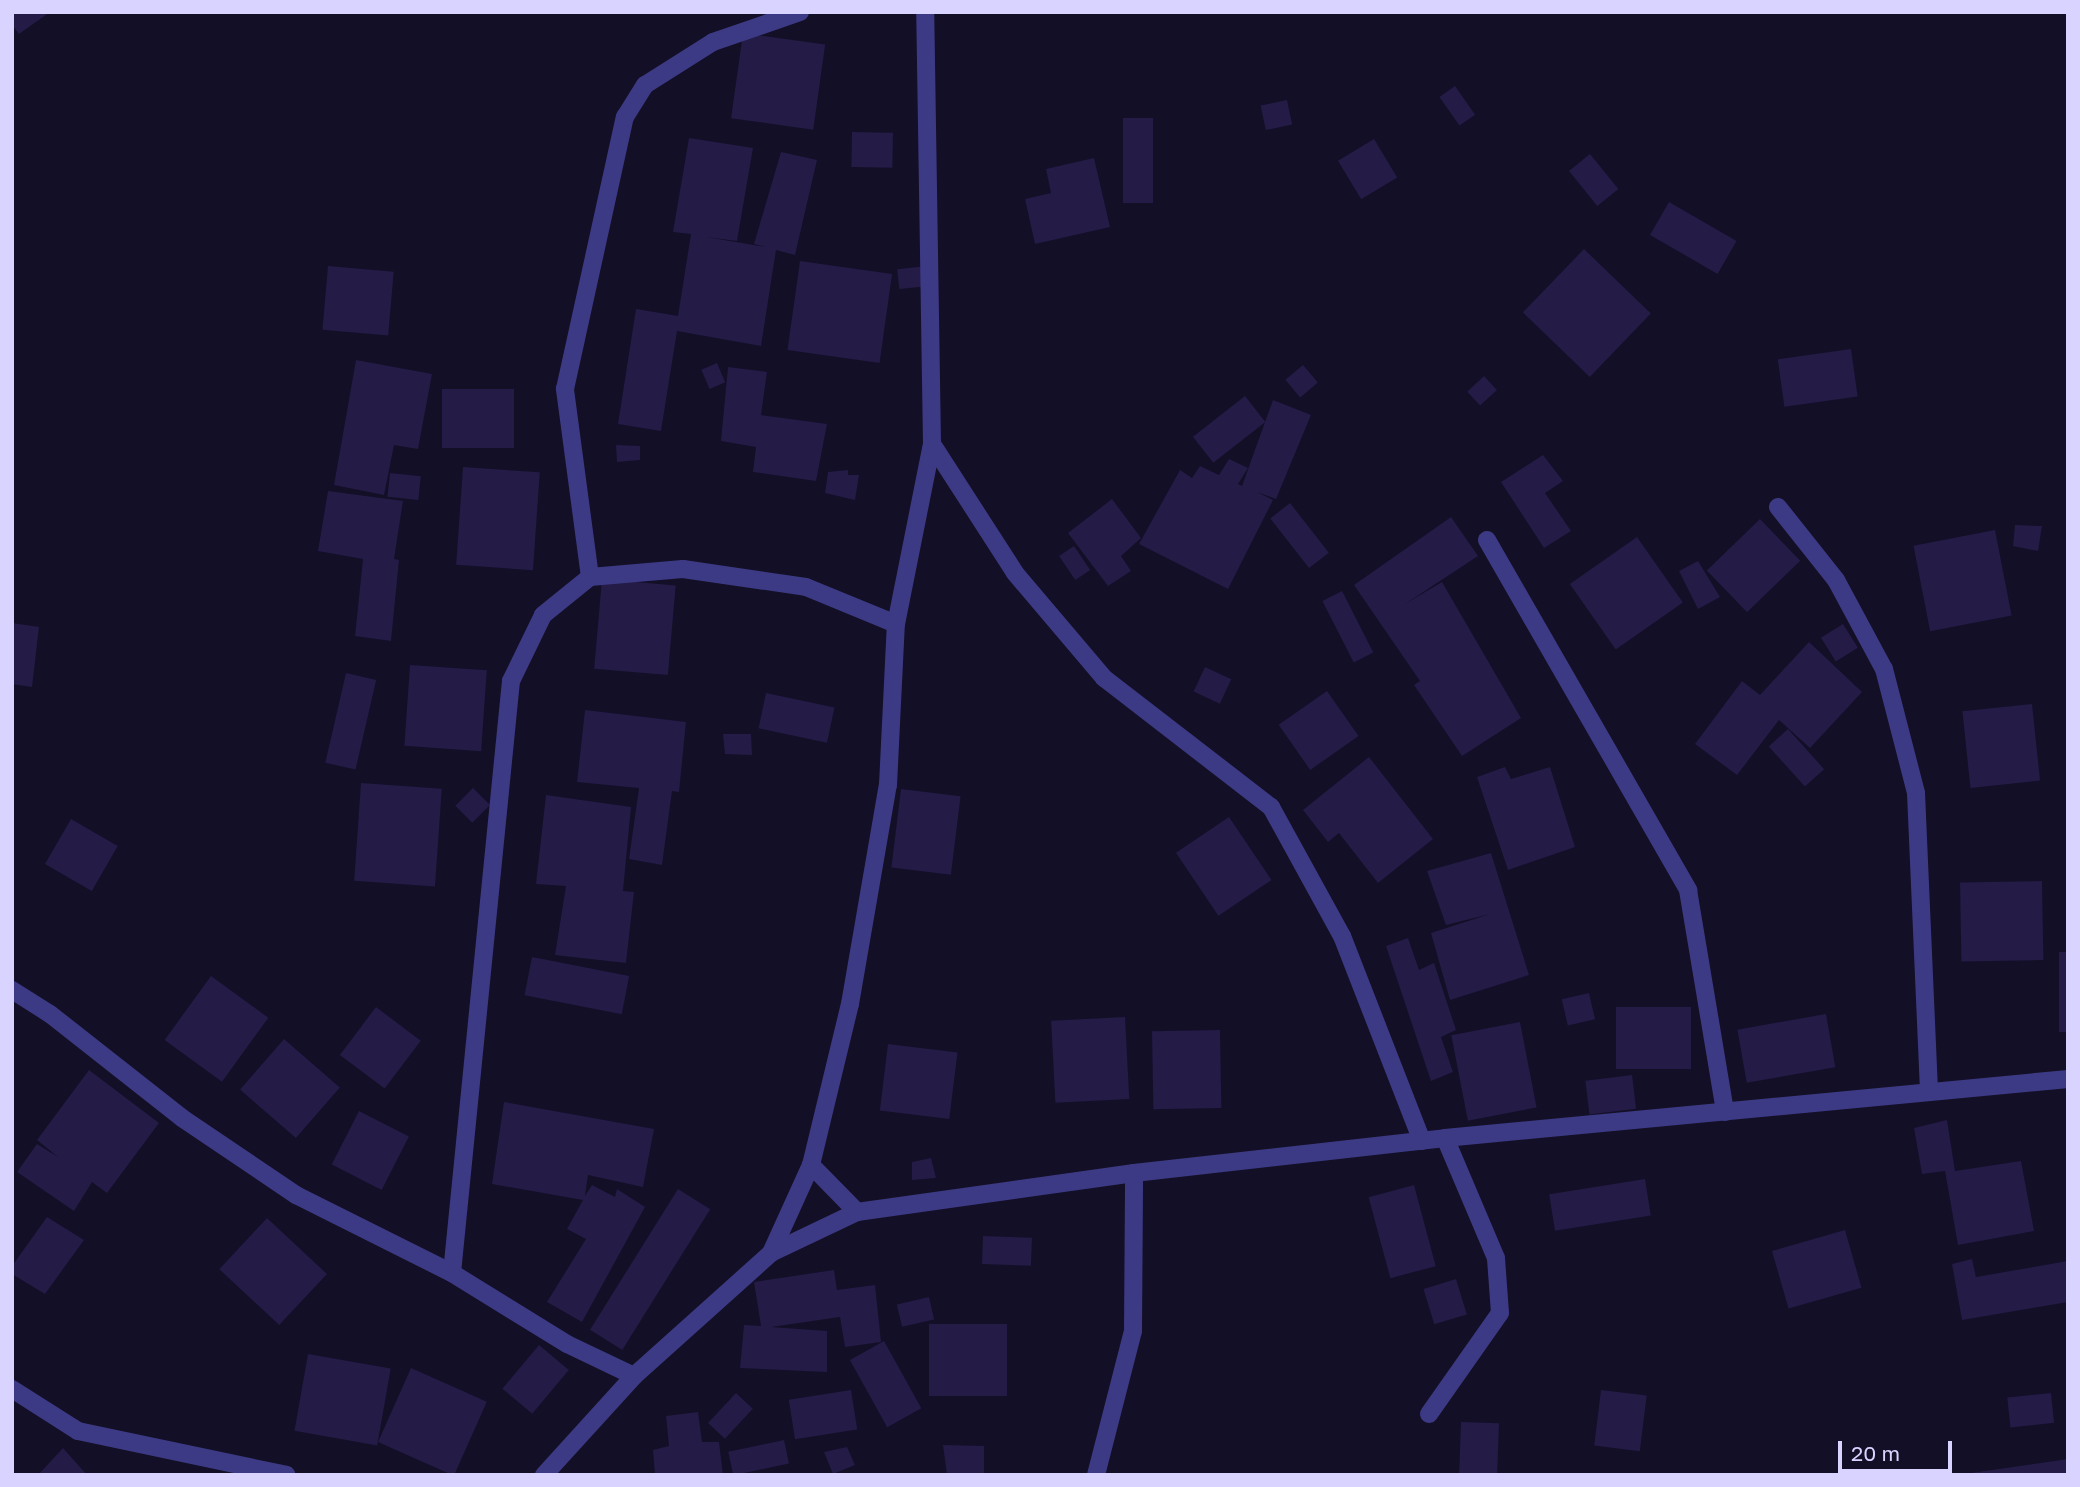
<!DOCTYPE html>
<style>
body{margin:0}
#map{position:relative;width:2080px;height:1487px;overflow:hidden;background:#130f26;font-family:"Golos Text",sans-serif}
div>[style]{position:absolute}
.building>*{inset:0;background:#241b47;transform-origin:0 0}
.minor>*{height:18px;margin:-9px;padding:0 9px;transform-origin:9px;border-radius:9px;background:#3d3a85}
span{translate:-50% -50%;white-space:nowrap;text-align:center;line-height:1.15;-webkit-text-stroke:6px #130f26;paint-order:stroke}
.frame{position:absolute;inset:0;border:14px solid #d9d4ff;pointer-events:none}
.scale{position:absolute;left:1838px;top:1441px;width:114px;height:32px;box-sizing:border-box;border:4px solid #d9d4ff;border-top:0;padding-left:9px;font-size:21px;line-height:24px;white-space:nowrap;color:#d9d4ff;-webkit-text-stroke:5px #130f26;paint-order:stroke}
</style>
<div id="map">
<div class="building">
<div style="clip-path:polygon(12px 12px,50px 12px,19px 34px,12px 25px)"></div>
<div style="left:743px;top:33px;width:83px;height:86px;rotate:8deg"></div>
<div style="left:1455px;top:86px;width:35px;height:19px;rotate:55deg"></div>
<div style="left:1287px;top:100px;width:25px;height:27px;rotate:78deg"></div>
<div style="left:1123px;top:118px;width:30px;height:85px"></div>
<div style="left:852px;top:132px;width:41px;height:35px;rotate:1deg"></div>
<div style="clip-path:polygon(689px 138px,753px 148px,737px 241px,706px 237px,766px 247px,754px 244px,781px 152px,817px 160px,795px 255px,776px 250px,761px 346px,677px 331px,661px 431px,618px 424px,636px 309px,678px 316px,691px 234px,673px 232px)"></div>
<div style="left:1374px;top:139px;width:45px;height:42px;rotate:59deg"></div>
<div style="left:1590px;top:154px;width:45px;height:27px;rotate:51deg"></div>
<div style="clip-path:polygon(1094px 158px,1110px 227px,1035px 244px,1025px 199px,1051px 193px,1046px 169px)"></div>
<div style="left:1669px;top:202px;width:78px;height:38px;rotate:30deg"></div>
<div style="left:1584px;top:249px;width:93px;height:88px;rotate:44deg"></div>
<div style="left:800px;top:261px;width:93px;height:90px;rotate:8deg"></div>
<div style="left:328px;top:266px;width:66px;height:64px;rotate:5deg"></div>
<div style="left:927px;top:266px;width:20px;height:30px;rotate:84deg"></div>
<div style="left:1851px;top:349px;width:48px;height:74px;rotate:82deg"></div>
<div style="clip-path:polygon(356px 360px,432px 374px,418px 449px,394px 445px,384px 495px,334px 485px)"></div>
<div style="left:717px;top:363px;width:21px;height:17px;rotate:67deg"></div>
<div style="left:1303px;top:365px;width:23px;height:23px;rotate:50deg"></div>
<div style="clip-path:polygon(728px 367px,767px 372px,761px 415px,827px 424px,816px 481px,753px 472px,756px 447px,721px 441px)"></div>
<div style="left:1484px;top:376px;width:19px;height:23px;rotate:47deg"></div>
<div style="left:442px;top:389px;width:72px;height:59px"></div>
<div style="left:1245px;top:396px;width:33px;height:66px;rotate:52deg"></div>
<div style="clip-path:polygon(1273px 400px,1311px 415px,1276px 499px,1257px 492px,1273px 500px,1228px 589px,1139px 544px,1180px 470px,1192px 478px,1200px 466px,1219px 475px,1229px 459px,1248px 468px,1238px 484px,1242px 486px)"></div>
<div style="clip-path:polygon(616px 445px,640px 446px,640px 460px,617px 462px)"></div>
<div style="clip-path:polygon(1543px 455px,1563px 481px,1545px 493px,1571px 531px,1544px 548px,1501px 482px)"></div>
<div style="left:463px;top:467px;width:77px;height:98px;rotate:4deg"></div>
<div style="clip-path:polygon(848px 470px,848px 475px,859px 475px,855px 500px,825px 493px,828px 472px)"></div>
<div style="left:390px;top:473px;width:31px;height:24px;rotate:6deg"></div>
<div style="clip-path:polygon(328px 491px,403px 501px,394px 559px,399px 560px,391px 641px,355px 636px,363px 559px,318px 551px)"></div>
<div style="clip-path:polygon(1112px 499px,1141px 538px,1121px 556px,1131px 571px,1108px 586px,1068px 533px)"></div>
<div style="left:1290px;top:503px;width:63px;height:25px;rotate:52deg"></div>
<div style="clip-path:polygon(1451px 517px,1478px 556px,1405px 604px,1442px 582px,1521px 718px,1462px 756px,1414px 685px,1420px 681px,1354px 585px)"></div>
<div style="left:1760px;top:519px;width:58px;height:74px;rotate:46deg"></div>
<div style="clip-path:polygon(2015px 525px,2042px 526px,2038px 551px,2013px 546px)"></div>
<div style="left:1995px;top:530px;width:87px;height:83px;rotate:79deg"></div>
<div style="left:1637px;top:537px;width:80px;height:82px;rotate:55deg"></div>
<div style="left:1074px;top:546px;width:29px;height:18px;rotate:56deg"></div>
<div style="clip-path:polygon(1698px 561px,1720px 597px,1698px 609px,1679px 571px)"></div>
<div style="left:602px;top:579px;width:74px;height:90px;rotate:5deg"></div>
<div style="left:1342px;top:591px;width:69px;height:22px;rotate:63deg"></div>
<div style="clip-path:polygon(12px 623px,39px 627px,32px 687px,12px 684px)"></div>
<div style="left:1843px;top:624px;width:28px;height:26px;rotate:58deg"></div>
<div style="clip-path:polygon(1809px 642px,1862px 692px,1810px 748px,1779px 720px,1737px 775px,1695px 744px,1742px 681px,1760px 695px)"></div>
<div style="left:410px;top:665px;width:77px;height:81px;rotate:4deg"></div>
<div style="left:1205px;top:667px;width:29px;height:27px;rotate:25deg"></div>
<div style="left:346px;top:673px;width:31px;height:92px;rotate:13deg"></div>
<div style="left:1327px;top:691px;width:55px;height:59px;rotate:55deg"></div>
<div style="left:766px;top:693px;width:70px;height:36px;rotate:12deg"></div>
<div style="left:2032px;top:704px;width:77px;height:70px;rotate:84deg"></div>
<div style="clip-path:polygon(585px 710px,686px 722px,679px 792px,672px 791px,662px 865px,629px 859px,639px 788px,577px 782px)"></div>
<div style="left:1788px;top:729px;width:54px;height:26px;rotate:48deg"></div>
<div style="clip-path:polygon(723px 734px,751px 734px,752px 755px,725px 754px)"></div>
<div style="clip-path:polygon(1369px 757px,1433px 839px,1378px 883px,1339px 833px,1328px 842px,1303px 810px)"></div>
<div style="clip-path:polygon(1505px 767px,1511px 779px,1550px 767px,1575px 847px,1508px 870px,1477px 777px)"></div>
<div style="left:361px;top:783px;width:81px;height:98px;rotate:4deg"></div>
<div style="left:473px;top:788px;width:24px;height:25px;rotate:45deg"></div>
<div style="left:901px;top:789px;width:60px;height:79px;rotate:7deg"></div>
<div style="clip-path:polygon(546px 795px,631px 807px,623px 891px,634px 892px,626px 963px,555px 955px,566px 886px,536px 884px)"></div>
<div style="left:1229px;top:817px;width:76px;height:64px;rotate:56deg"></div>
<div style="left:71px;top:819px;width:54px;height:52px;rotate:30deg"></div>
<div style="clip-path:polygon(1491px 853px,1529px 975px,1450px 1000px,1431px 933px,1490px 914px,1446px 925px,1427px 871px)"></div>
<div style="left:2042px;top:881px;width:79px;height:82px;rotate:89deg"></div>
<div style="clip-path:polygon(1408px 938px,1419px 970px,1434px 963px,1456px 1030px,1441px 1037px,1453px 1072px,1431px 1081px,1386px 946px)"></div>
<div style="left:2068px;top:952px;width:80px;height:9px;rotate:90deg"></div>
<div style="left:532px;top:957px;width:99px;height:39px;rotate:11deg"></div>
<div style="left:211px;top:976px;width:71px;height:79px;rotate:36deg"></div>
<div style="left:1589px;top:993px;width:27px;height:28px;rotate:77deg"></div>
<div style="left:376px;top:1007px;width:56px;height:60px;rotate:37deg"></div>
<div style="left:1616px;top:1007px;width:75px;height:62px"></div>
<div style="left:1826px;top:1014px;width:54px;height:90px;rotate:80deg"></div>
<div style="left:1125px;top:1017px;width:82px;height:74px;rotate:87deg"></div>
<div style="left:1520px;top:1022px;width:87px;height:70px;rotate:79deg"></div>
<div style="left:1220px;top:1030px;width:78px;height:68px;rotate:89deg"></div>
<div style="left:284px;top:1039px;width:74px;height:67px;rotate:41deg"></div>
<div style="left:888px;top:1044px;width:70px;height:67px;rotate:7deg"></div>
<div style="clip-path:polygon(89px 1070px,159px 1123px,107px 1193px,92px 1182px,74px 1211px,17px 1172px,37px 1144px,58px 1157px,37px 1140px)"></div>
<div style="left:1632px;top:1075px;width:34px;height:47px;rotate:83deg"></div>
<div style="clip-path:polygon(504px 1102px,654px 1129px,643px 1187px,588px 1175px,585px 1196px,592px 1185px,615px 1197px,617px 1189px,645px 1207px,582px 1322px,547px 1302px,586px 1239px,567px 1229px,583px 1200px,492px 1184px)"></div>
<div style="left:359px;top:1111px;width:56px;height:60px;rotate:27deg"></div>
<div style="clip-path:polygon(1947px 1120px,1955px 1171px,2021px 1161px,2034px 1231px,1958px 1245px,1945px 1171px,1922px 1174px,1914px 1128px)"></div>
<div style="clip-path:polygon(931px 1158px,936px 1178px,912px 1180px,912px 1162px)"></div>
<div style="left:1645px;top:1179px;width:37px;height:97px;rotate:81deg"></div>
<div style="left:1414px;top:1185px;width:84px;height:47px;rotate:75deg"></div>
<div style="left:678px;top:1189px;width:38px;height:166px;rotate:32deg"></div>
<div style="clip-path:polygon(47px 1217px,84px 1240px,45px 1294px,12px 1274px,12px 1266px)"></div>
<div style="left:267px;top:1218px;width:82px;height:70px;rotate:43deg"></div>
<div style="left:1845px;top:1230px;width:60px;height:76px;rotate:74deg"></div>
<div style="left:983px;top:1236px;width:49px;height:28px;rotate:2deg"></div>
<div style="clip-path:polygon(1972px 1259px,1976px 1277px,2068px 1261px,2068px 1302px,1962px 1320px,1952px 1264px)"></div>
<div style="clip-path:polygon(834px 1270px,837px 1290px,875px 1285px,881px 1342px,845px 1347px,840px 1317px,771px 1327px,827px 1331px,827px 1372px,740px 1368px,744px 1325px,761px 1326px,754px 1282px)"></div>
<div style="left:1456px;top:1279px;width:37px;height:34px;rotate:73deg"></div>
<div style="left:929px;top:1297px;width:23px;height:33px;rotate:77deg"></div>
<div style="left:929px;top:1324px;width:78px;height:72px"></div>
<div style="left:884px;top:1341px;width:77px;height:39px;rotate:61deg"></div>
<div style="left:539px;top:1345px;width:39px;height:57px;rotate:40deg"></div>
<div style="left:308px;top:1354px;width:84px;height:78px;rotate:10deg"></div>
<div style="left:411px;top:1368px;width:83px;height:81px;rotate:24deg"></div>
<div style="left:851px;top:1390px;width:40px;height:63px;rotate:81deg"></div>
<div style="left:1601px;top:1390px;width:46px;height:56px;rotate:7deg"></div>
<div style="left:736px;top:1393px;width:23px;height:41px;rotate:43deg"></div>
<div style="left:2051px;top:1393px;width:30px;height:44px;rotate:84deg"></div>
<div style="clip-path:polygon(698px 1412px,702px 1442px,719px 1442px,723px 1475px,655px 1475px,653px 1450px,669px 1446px,666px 1416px)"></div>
<div style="left:1461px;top:1422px;width:38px;height:53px;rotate:2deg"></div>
<div style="left:784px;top:1440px;width:24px;height:57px;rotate:78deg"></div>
<div style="clip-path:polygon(943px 1445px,984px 1446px,984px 1474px,947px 1475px)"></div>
<div style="clip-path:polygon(847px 1447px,855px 1465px,833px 1474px,824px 1452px)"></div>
<div style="clip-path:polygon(63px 1448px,87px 1475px,38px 1475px)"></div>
<div style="clip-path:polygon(2068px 1459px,2068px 1475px,1971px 1475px,1971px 1473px)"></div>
</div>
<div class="minor">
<div style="left:932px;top:444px;width:153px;rotate:57.2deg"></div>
<div style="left:1015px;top:573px;width:138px;rotate:49.7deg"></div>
<div style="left:1104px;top:678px;width:211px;rotate:37.7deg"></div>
<div style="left:1271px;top:807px;width:147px;rotate:61.2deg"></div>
<div style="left:1342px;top:936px;width:220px;rotate:68.7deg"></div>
<div style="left:1778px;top:507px;width:93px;rotate:51.5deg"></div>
<div style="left:1836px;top:580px;width:101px;rotate:61.7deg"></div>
<div style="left:1884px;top:669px;width:128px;rotate:75.5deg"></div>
<div style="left:1916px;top:793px;width:299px;rotate:87.5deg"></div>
<div style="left:1487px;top:540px;width:404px;rotate:60.1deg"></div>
<div style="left:1688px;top:890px;width:225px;rotate:80.5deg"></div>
<div style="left:590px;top:577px;width:190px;rotate:-97.6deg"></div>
<div style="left:565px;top:389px;width:279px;rotate:-77.6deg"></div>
<div style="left:625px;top:117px;width:38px;rotate:-58deg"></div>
<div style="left:645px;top:85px;width:80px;rotate:-32.3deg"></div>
<div style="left:713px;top:42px;width:92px;rotate:-19deg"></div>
<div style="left:12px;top:990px;width:45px;rotate:32.3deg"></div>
<div style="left:50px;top:1014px;width:168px;rotate:38.2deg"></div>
<div style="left:182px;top:1118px;width:138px;rotate:34deg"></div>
<div style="left:296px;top:1195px;width:174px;rotate:26.6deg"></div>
<div style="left:452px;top:1273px;width:135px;rotate:31.7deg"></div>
<div style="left:567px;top:1344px;width:74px;rotate:25.5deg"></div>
<div style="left:811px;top:1165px;width:66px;rotate:45.6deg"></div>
<div style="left:857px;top:1212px;width:280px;rotate:-8deg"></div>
<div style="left:1134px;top:1173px;width:313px;rotate:-6.4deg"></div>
<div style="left:1445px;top:1138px;width:626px;rotate:-5.41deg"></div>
<div style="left:771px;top:1253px;width:95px;rotate:-25.5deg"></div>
<div style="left:452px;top:1273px;width:595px;rotate:-84.31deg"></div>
<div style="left:511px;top:681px;width:73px;rotate:-64.1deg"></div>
<div style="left:543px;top:615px;width:60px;rotate:-39deg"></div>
<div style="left:590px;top:577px;width:93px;rotate:-4.9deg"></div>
<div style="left:683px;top:569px;width:124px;rotate:8.3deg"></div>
<div style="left:806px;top:587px;width:97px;rotate:22.3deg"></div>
<div style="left:12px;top:1389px;width:78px;rotate:32.5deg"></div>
<div style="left:78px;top:1431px;width:213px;rotate:11.9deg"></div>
<div style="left:1429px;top:1414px;width:123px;rotate:-54.9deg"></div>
<div style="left:1500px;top:1313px;width:55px;rotate:-94.2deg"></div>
<div style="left:1496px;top:1258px;width:130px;rotate:-113deg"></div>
<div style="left:544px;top:1475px;width:134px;rotate:-47.7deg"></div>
<div style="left:634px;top:1376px;width:184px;rotate:-41.9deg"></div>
<div style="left:771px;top:1253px;width:97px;rotate:-65.6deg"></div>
<div style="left:811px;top:1165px;width:166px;rotate:-76.4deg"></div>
<div style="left:850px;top:1004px;width:222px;rotate:-80.2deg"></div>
<div style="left:888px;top:785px;width:161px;rotate:-87.2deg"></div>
<div style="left:896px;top:624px;width:184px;rotate:-78.7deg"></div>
<div style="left:932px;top:444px;width:432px;rotate:-90.9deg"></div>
<div style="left:1096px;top:1475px;width:149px;rotate:-75.6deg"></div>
<div style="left:1133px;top:1331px;width:158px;rotate:-89.6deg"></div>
</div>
<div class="frame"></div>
<div class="scale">20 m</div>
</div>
